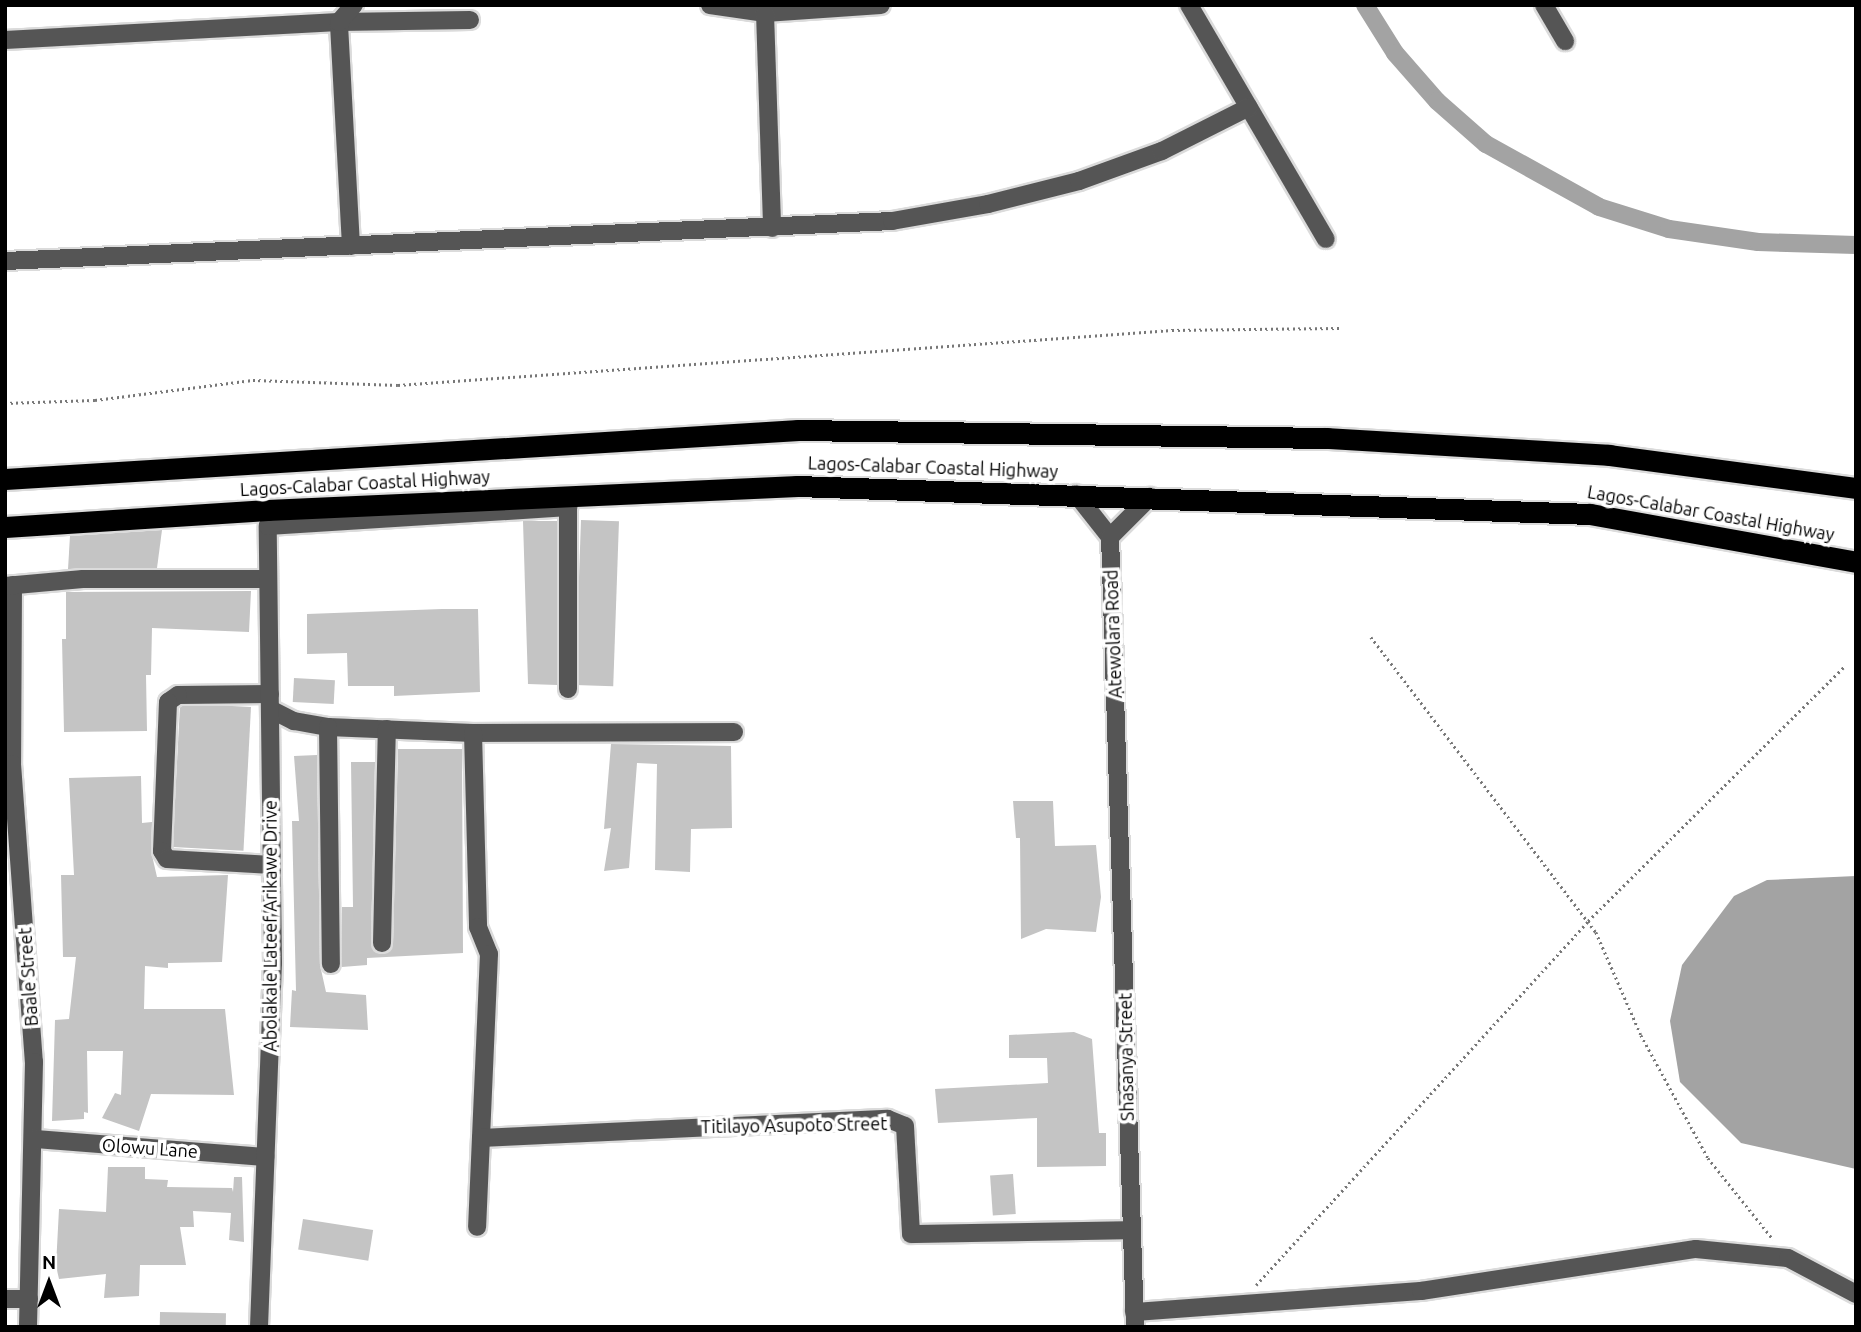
<!DOCTYPE html>
<style>
body{margin:0}
#map{position:relative;width:1861px;height:1332px;overflow:hidden;background:#fff;font-family:Ubuntu,sans-serif}
div>[style]{position:absolute}
.water>*{inset:0;background:#a3a3a3}
.canal>*{height:18px;margin:-9px;padding:0 9px;transform-origin:9px;border-radius:9px;background:#a3a3a3}
.building>*{inset:0;background:#c4c4c4;transform-origin:0 0}
.path>*{height:2.5px;margin-top:-1.25px;transform-origin:0;background:repeating-linear-gradient(90deg,#777 0 2px,transparent 0 5.5px)}
.roads{filter:drop-shadow(2px 0 #dbdbdb) drop-shadow(-2px 0 #dbdbdb) drop-shadow(0 2px #dbdbdb) drop-shadow(0 -2px #dbdbdb)}
.minor>*{height:18px;margin:-9px;padding:0 9px;transform-origin:9px;border-radius:9px;background:#555}
.highway>*{height:21px;margin:-10.5px;padding:0 10.5px;transform-origin:10.5px;border-radius:10.5px;background:#000}
span{translate:-50% -50%;white-space:nowrap;text-align:center;line-height:1.15;-webkit-text-stroke:7px #fff;paint-order:stroke}
.street-label{font-size:18px;color:#000}
.frame{position:absolute;inset:0;border:7px solid #000;pointer-events:none}
.north{position:absolute;left:14px;top:1248px;width:70px;height:70px;-webkit-text-stroke:5px #fff;paint-order:stroke;rotate:0deg;font-size:19px;font-weight:700;line-height:28px;text-align:center;color:#000}
.north::after{content:'';display:block;margin:auto;width:24px;height:32px;background:#000;clip-path:polygon(50% 0,100% 100%,50% 72%,0 100%)}
</style>
<div id="map">
<div class="water">
<div style="clip-path:polygon(1856px 876px,1856px 1169px,1741px 1143px,1680px 1082px,1670px 1021px,1682px 965px,1734px 896px,1767px 880px)"></div>
</div>
<div class="canal">
<div style="left:1365px;top:5px;width:57px;rotate:58deg"></div>
<div style="left:1395px;top:53px;width:64px;rotate:48.8deg"></div>
<div style="left:1437px;top:101px;width:65px;rotate:41.3deg"></div>
<div style="left:1486px;top:144px;width:129px;rotate:29.1deg"></div>
<div style="left:1599px;top:207px;width:73px;rotate:17.4deg"></div>
<div style="left:1669px;top:229px;width:90px;rotate:8.3deg"></div>
<div style="left:1758px;top:242px;width:98px;rotate:1.8deg"></div>
</div>
<div class="building">
<div style="left:581px;top:520px;width:38px;height:165px;rotate:2deg"></div>
<div style="clip-path:polygon(523px 521px,557px 521px,557px 685px,528px 684px)"></div>
<div style="clip-path:polygon(162px 530px,157px 568px,68px 569px,70px 536px)"></div>
<div style="clip-path:polygon(251px 591px,249px 632px,152px 628px,151px 675px,146px 675px,147px 731px,64px 732px,62px 639px,66px 639px,66px 592px)"></div>
<div style="clip-path:polygon(442px 609px,478px 609px,480px 692px,394px 696px,394px 686px,348px 686px,347px 653px,307px 654px,307px 614px)"></div>
<div style="left:294px;top:678px;width:41px;height:24px;rotate:3deg"></div>
<div style="left:251px;top:707px;width:144px;height:71px;rotate:93deg"></div>
<div style="clip-path:polygon(611px 744px,731px 746px,732px 828px,691px 829px,690px 872px,655px 870px,657px 764px,637px 763px,629px 868px,604px 871px,611px 828px,604px 829px)"></div>
<div style="clip-path:polygon(398px 749px,462px 749px,463px 953px,367px 958px,367px 965px,342px 967px,342px 907px,353px 907px,351px 762px,375px 762px,371px 943px,381px 954px,393px 944px)"></div>
<div style="clip-path:polygon(317px 755px,320px 965px,326px 992px,366px 995px,368px 1030px,290px 1027px,292px 990px,296px 991px,292px 821px,299px 821px,294px 756px)"></div>
<div style="clip-path:polygon(141px 776px,142px 823px,152px 822px,151px 851px,157px 877px,228px 875px,222px 962px,168px 963px,168px 968px,145px 966px,144px 1009px,225px 1009px,234px 1095px,151px 1094px,139px 1131px,102px 1118px,115px 1093px,121px 1095px,123px 1051px,87px 1051px,88px 1113px,84px 1112px,84px 1119px,52px 1121px,55px 1020px,69px 1019px,76px 957px,63px 957px,61px 875px,74px 875px,69px 778px)"></div>
<div style="clip-path:polygon(1013px 801px,1053px 801px,1055px 846px,1096px 845px,1101px 897px,1096px 932px,1046px 929px,1021px 939px,1020px 838px,1016px 838px)"></div>
<div style="clip-path:polygon(1074px 1032px,1092px 1039px,1099px 1133px,1106px 1133px,1106px 1166px,1037px 1167px,1037px 1118px,938px 1123px,935px 1089px,1048px 1083px,1047px 1058px,1009px 1058px,1009px 1035px)"></div>
<div style="clip-path:polygon(108px 1167px,145px 1167px,145px 1179px,168px 1180px,167px 1187px,232px 1188px,233px 1192px,234px 1177px,242px 1177px,244px 1242px,229px 1240px,231px 1213px,193px 1211px,194px 1227px,180px 1227px,186px 1265px,140px 1265px,139px 1296px,104px 1298px,106px 1274px,59px 1279px,56px 1266px,59px 1209px,106px 1212px)"></div>
<div style="left:1013px;top:1174px;width:40px;height:23px;rotate:86deg"></div>
<div style="left:303px;top:1219px;width:71px;height:31px;rotate:9deg"></div>
<div style="left:160px;top:1312px;width:66px;height:15px;rotate:1deg"></div>
</div>
<div class="path">
<div style="left:5px;top:403px;width:90px;rotate:-1.9deg"></div>
<div style="left:95px;top:400px;width:159px;rotate:-7.2deg"></div>
<div style="left:253px;top:380px;width:145px;rotate:2deg"></div>
<div style="left:398px;top:385px;width:776px;rotate:-4.06deg"></div>
<div style="left:1172px;top:330px;width:168px;rotate:-0.7deg"></div>
<div style="left:1371px;top:637px;width:371px;rotate:52.7deg"></div>
<div style="left:1596px;top:932px;width:112px;rotate:66.4deg"></div>
<div style="left:1641px;top:1035px;width:140px;rotate:61.4deg"></div>
<div style="left:1708px;top:1158px;width:104px;rotate:51.3deg"></div>
<div style="left:1256px;top:1285px;width:493px;rotate:-47.6deg"></div>
<div style="left:1588px;top:921px;width:362px;rotate:-44.8deg"></div>
</div>
<div class="roads">
<div class="minor">
<div style="left:710px;top:5px;width:56px;rotate:8.3deg"></div>
<div style="left:765px;top:13px;width:116px;rotate:-3.9deg"></div>
<div style="left:1189px;top:5px;width:271px;rotate:59.7deg"></div>
<div style="left:1544px;top:5px;width:42px;rotate:59.7deg"></div>
<div style="left:765px;top:13px;width:215px;rotate:88.1deg"></div>
<div style="left:5px;top:40px;width:334px;rotate:-3.1deg"></div>
<div style="left:339px;top:22px;width:131px;rotate:-0.9deg"></div>
<div style="left:351px;top:246px;width:224px;rotate:-93.1deg"></div>
<div style="left:339px;top:22px;width:23px;rotate:-49deg"></div>
<div style="left:5px;top:261px;width:888px;rotate:-2.58deg"></div>
<div style="left:892px;top:221px;width:97px;rotate:-10deg"></div>
<div style="left:988px;top:204px;width:94px;rotate:-14.2deg"></div>
<div style="left:1079px;top:181px;width:88px;rotate:-19.9deg"></div>
<div style="left:1162px;top:151px;width:97px;rotate:-26.8deg"></div>
<div style="left:1076px;top:494px;width:55px;rotate:51.7deg"></div>
<div style="left:13px;top:585px;width:179px;rotate:90.3deg"></div>
<div style="left:12px;top:764px;width:299px;rotate:85.8deg"></div>
<div style="left:34px;top:1062px;width:265px;rotate:91.3deg"></div>
<div style="left:5px;top:586px;width:78px;rotate:-5.1deg"></div>
<div style="left:83px;top:579px;width:185px"></div>
<div style="left:270px;top:694px;width:92px;rotate:179.4deg"></div>
<div style="left:178px;top:695px;width:12px;rotate:145deg"></div>
<div style="left:168px;top:702px;width:149px;rotate:92.3deg"></div>
<div style="left:162px;top:851px;width:9px;rotate:58deg"></div>
<div style="left:167px;top:859px;width:105px;rotate:3.3deg"></div>
<div style="left:270px;top:709px;width:27px;rotate:27deg"></div>
<div style="left:294px;top:721px;width:35px;rotate:10deg"></div>
<div style="left:328px;top:727px;width:145px;rotate:2.4deg"></div>
<div style="left:473px;top:733px;width:261px;rotate:-0.2deg"></div>
<div style="left:328px;top:727px;width:237px;rotate:89.3deg"></div>
<div style="left:473px;top:733px;width:194px;rotate:88.5deg"></div>
<div style="left:478px;top:927px;width:29px;rotate:68deg"></div>
<div style="left:489px;top:954px;width:273px;rotate:92.5deg"></div>
<div style="left:382px;top:943px;width:214px;rotate:-88.7deg"></div>
<div style="left:481px;top:1138px;width:407px;rotate:-2.7deg"></div>
<div style="left:888px;top:1119px;width:18px;rotate:22deg"></div>
<div style="left:905px;top:1126px;width:108px;rotate:86.8deg"></div>
<div style="left:911px;top:1234px;width:219px;rotate:-1deg"></div>
<div style="left:35px;top:1139px;width:231px;rotate:4.5deg"></div>
<div style="left:5px;top:1299px;width:24px"></div>
<div style="left:1134px;top:1312px;width:288px;rotate:-4.2deg"></div>
<div style="left:1421px;top:1291px;width:278px;rotate:-8.7deg"></div>
<div style="left:1696px;top:1249px;width:92px;rotate:5.6deg"></div>
<div style="left:1788px;top:1258px;width:77px;rotate:27.9deg"></div>
<div style="left:259px;top:1327px;width:364px;rotate:-87.8deg"></div>
<div style="left:273px;top:963px;width:437px;rotate:-90.7deg"></div>
<div style="left:268px;top:526px;width:301px;rotate:-3.6deg"></div>
<div style="left:568px;top:507px;width:182px;rotate:90deg"></div>
<div style="left:1135px;top:1327px;width:790px;rotate:-91.81deg"></div>
<div style="left:1110px;top:537px;width:57px;rotate:-45deg"></div>
</div>
<div class="highway">
<div style="left:5px;top:479px;width:795px;rotate:-3.54deg"></div>
<div style="left:798px;top:430px;width:529px;rotate:0.87deg"></div>
<div style="left:1327px;top:438px;width:283px;rotate:3.4deg"></div>
<div style="left:1609px;top:455px;width:249px;rotate:7.6deg"></div>
<div style="left:5px;top:527px;width:263px;rotate:-3.7deg"></div>
<div style="left:267px;top:510px;width:531px;rotate:-2.59deg"></div>
<div style="left:797px;top:486px;width:793px;rotate:2.02deg"></div>
<div style="left:1590px;top:514px;width:270px;rotate:10.2deg"></div>
</div>
</div>
<div class="street-label">
<span style="left:933px;top:467px;rotate:2deg">Lagos-Calabar Coastal Highway</span>
<span style="left:365px;top:483px;rotate:-3deg">Lagos-Calabar Coastal Highway</span>
<span style="left:1711px;top:513px;rotate:10deg">Lagos-Calabar Coastal Highway</span>
<span style="left:1113px;top:634px;rotate:-92deg">Atewolara Road</span>
<span style="left:270px;top:926px;rotate:-90deg">Abolakale Lateef Arikawe Drive</span>
<span style="left:28px;top:977px;rotate:-94deg">Baale Street</span>
<span style="left:1126px;top:1057px;rotate:-91deg">Shasanya Street</span>
<span style="left:794px;top:1125px;rotate:-1deg">Titilayo Asupoto Street</span>
<span style="left:150px;top:1148px;rotate:4deg">Olowu Lane</span>
</div>
<div class="frame"></div>
<div class="north">N</div>
</div>
